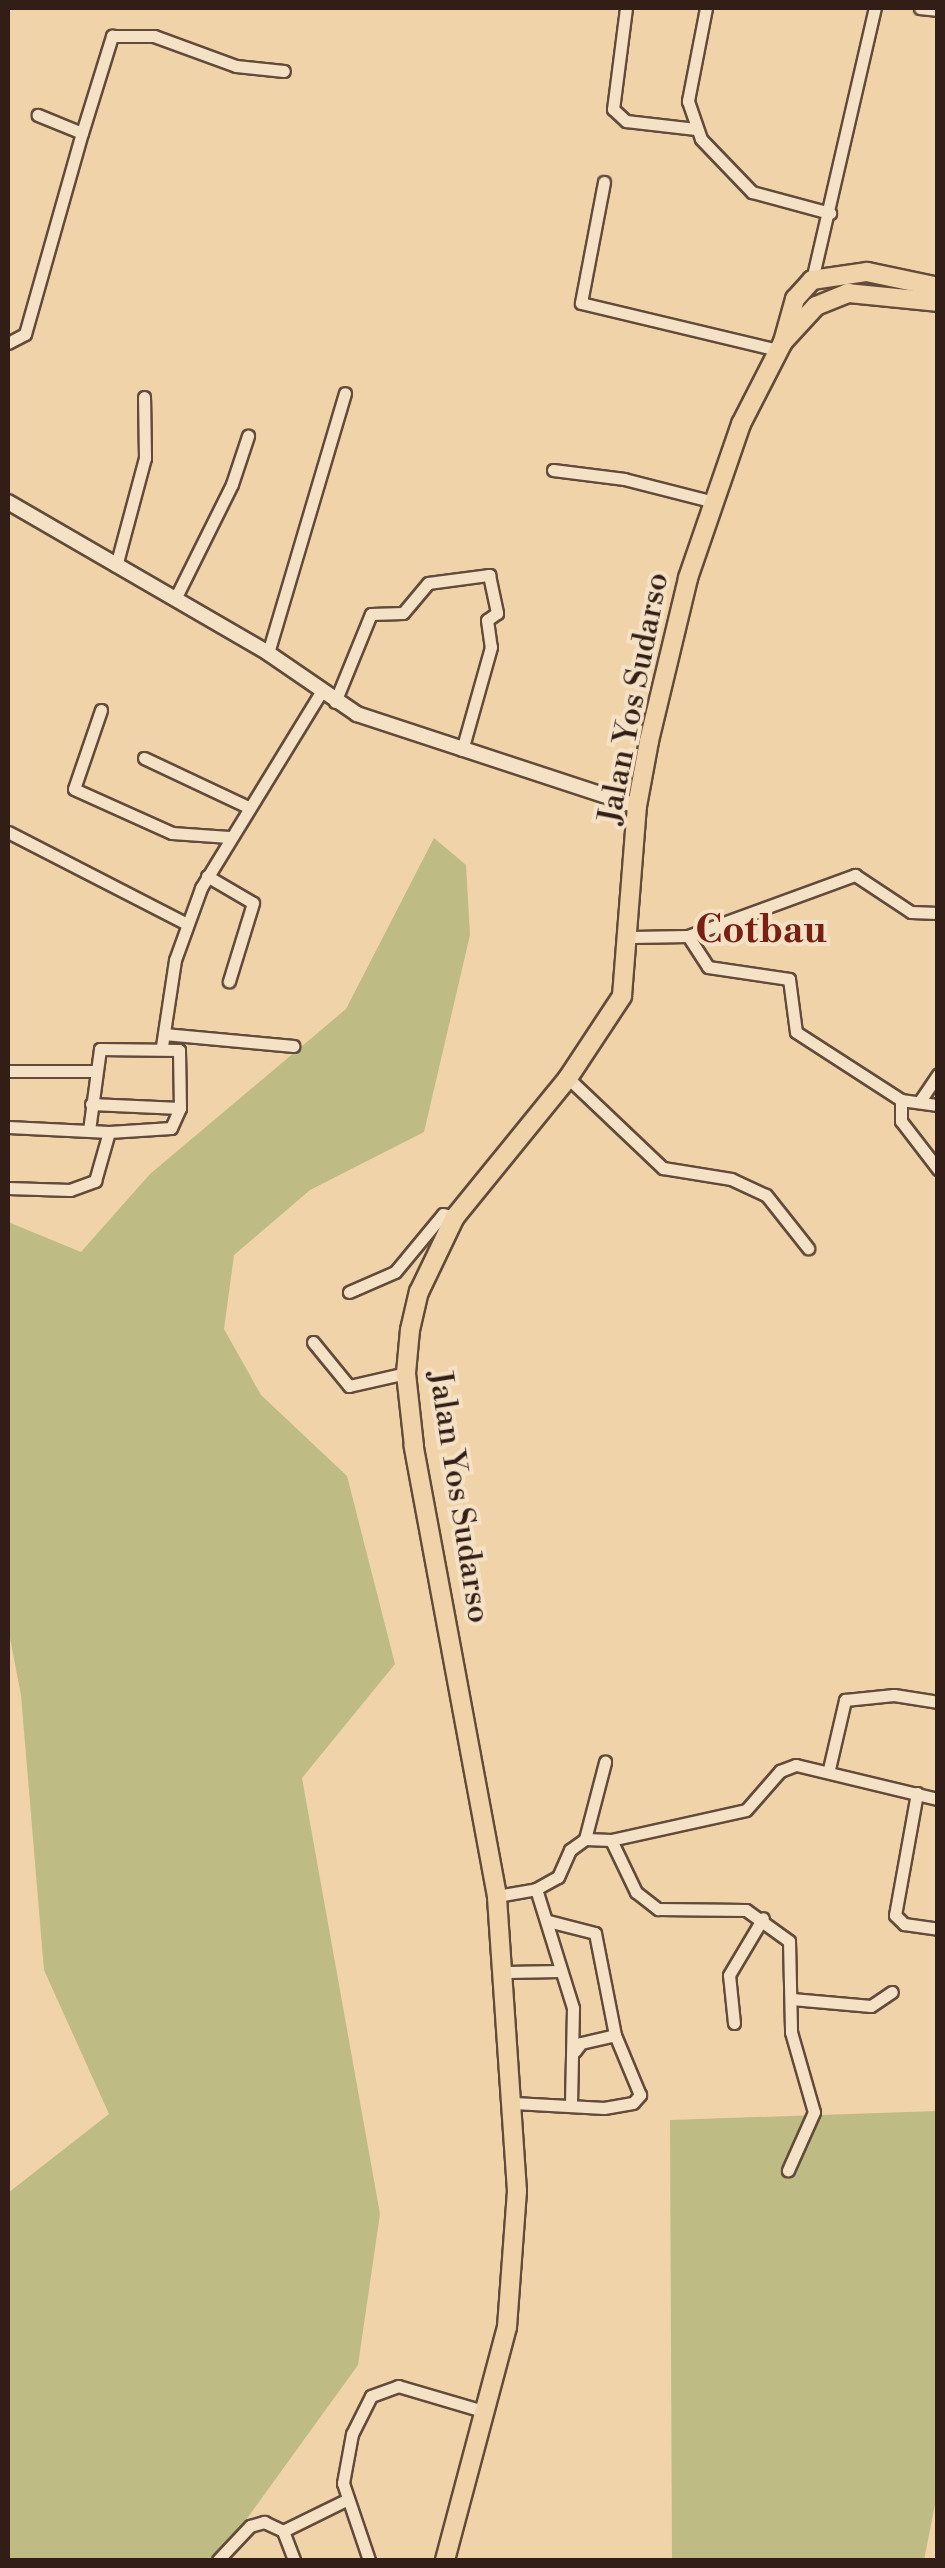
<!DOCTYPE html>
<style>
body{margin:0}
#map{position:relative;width:945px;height:2568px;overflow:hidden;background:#f0d3a8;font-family:"Libre Bodoni",serif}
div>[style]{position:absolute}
.green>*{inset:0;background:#bebb84}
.roads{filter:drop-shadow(2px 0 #624b3b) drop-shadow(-2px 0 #624b3b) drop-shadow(0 2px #624b3b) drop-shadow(0 -2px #624b3b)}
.minor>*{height:11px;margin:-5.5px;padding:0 5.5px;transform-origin:5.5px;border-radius:5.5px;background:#f5e2c6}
.tertiary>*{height:14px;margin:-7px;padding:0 7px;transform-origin:7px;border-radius:7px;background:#f5e2c6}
.trunk>*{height:18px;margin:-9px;padding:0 9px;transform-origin:9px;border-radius:9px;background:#f0d3a8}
span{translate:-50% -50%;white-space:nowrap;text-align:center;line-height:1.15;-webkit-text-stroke:8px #f5e2c6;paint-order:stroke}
.street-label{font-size:32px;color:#321e17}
.quarter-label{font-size:38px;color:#7a1f14;font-weight:700}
.frame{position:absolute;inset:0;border:10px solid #321e17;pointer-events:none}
</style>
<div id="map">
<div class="green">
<div style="clip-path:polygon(434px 838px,466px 865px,470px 935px,424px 1132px,310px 1190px,234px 1255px,224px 1329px,261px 1395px,347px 1476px,395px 1664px,302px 1778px,380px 2214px,358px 2365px,217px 2560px,8px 2560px,8px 2193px,109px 2114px,44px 1970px,21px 1695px,8px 1628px,8px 1222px,81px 1252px,150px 1174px,346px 1009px)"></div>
<div style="clip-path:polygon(937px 2111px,938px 2489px,924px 2560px,672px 2560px,670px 2120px)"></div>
</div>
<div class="roads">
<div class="minor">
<div style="left:626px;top:8px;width:102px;rotate:97.3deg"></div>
<div style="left:613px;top:109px;width:18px;rotate:43deg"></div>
<div style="left:626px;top:121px;width:70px;rotate:6.5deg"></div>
<div style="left:706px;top:8px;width:95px;rotate:101deg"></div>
<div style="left:688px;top:101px;width:40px;rotate:71.1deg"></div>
<div style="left:701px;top:139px;width:74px;rotate:46.1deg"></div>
<div style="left:752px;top:192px;width:81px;rotate:15.1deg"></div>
<div style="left:920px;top:8px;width:18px;rotate:6deg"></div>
<div style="left:82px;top:133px;width:102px;rotate:-72.8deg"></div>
<div style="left:112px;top:36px;width:42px"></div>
<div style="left:154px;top:36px;width:87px;rotate:20.1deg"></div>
<div style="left:236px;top:66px;width:48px;rotate:5.9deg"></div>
<div style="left:604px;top:182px;width:123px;rotate:100.8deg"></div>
<div style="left:581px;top:303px;width:204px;rotate:13.4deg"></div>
<div style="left:812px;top:280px;width:279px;rotate:-77deg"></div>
<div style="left:8px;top:343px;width:19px;rotate:-28deg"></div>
<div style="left:25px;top:334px;width:209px;rotate:-74.2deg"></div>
<div style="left:82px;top:133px;width:48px;rotate:-157.8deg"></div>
<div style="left:553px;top:470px;width:72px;rotate:7.2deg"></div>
<div style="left:624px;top:479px;width:89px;rotate:14.3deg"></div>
<div style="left:116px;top:566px;width:112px;rotate:-75deg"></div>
<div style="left:145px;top:458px;width:61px;rotate:-90.9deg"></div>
<div style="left:175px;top:599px;width:128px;rotate:-63.6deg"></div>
<div style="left:232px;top:484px;width:51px;rotate:-71.6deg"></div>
<div style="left:268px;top:653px;width:271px;rotate:-73.5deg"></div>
<div style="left:335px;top:702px;width:95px;rotate:-67.8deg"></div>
<div style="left:371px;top:614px;width:32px;rotate:-2deg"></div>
<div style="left:403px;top:613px;width:39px;rotate:-50deg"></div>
<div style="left:428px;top:583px;width:62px;rotate:-7.5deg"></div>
<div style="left:489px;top:575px;width:39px;rotate:78deg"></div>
<div style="left:497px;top:613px;width:12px;rotate:145deg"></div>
<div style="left:487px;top:620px;width:27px;rotate:82deg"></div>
<div style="left:491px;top:647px;width:107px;rotate:105.7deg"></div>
<div style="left:101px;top:710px;width:83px;rotate:108.9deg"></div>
<div style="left:74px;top:789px;width:107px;rotate:24.2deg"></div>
<div style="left:172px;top:833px;width:57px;rotate:4deg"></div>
<div style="left:144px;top:758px;width:115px;rotate:25.2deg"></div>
<div style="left:8px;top:832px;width:201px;rotate:27.2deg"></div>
<div style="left:207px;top:876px;width:53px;rotate:30.4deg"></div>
<div style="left:253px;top:903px;width:82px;rotate:107.1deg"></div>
<div style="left:688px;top:936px;width:37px;rotate:57deg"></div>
<div style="left:708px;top:967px;width:82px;rotate:8.4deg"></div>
<div style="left:789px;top:979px;width:53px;rotate:82.5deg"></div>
<div style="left:796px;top:1032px;width:125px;rotate:32.9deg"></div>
<div style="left:901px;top:1100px;width:21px;rotate:90deg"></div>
<div style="left:901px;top:1121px;width:61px;rotate:52.4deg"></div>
<div style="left:631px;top:937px;width:57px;rotate:-1deg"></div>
<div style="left:688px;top:936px;width:178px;rotate:-20.1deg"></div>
<div style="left:855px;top:875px;width:67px;rotate:33.5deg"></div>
<div style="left:911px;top:912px;width:27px;rotate:2deg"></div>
<div style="left:164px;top:1034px;width:130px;rotate:5.3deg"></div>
<div style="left:162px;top:1046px;width:87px;rotate:-81.4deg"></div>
<div style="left:175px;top:960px;width:77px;rotate:-70.1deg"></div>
<div style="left:201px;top:888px;width:230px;rotate:-58.5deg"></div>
<div style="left:8px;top:1071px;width:86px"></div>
<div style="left:568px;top:1078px;width:131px;rotate:43.5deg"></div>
<div style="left:663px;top:1168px;width:69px;rotate:9.2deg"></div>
<div style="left:731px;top:1179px;width:38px;rotate:25deg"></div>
<div style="left:766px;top:1195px;width:68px;rotate:51.6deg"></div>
<div style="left:901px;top:1100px;width:37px;rotate:8deg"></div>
<div style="left:920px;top:1101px;width:32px;rotate:-56deg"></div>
<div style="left:91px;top:1104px;width:89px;rotate:2.6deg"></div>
<div style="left:8px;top:1127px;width:101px;rotate:2.8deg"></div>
<div style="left:109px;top:1132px;width:62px;rotate:-3.7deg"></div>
<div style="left:171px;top:1128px;width:22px;rotate:-66deg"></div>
<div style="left:180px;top:1108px;width:58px;rotate:-91deg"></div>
<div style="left:179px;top:1050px;width:79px;rotate:-179.3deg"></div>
<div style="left:100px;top:1049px;width:82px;rotate:97.7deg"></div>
<div style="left:8px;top:1188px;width:62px;rotate:1.8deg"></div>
<div style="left:70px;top:1190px;width:27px;rotate:-20deg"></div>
<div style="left:95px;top:1181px;width:51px;rotate:-74.1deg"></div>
<div style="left:349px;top:1292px;width:50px;rotate:-23.5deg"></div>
<div style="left:395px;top:1272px;width:75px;rotate:-50.4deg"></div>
<div style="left:443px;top:1214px;width:12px;rotate:14deg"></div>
<div style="left:313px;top:1342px;width:57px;rotate:50.7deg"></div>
<div style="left:349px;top:1386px;width:58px;rotate:-12.8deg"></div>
<div style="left:829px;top:1769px;width:71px;rotate:-76.9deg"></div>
<div style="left:845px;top:1700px;width:49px;rotate:-5.8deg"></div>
<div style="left:894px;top:1695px;width:45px;rotate:9deg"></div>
<div style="left:917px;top:1793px;width:124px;rotate:100.2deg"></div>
<div style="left:895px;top:1915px;width:13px;rotate:45deg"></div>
<div style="left:904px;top:1924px;width:34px;rotate:8deg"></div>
<div style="left:585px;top:1839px;width:26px;rotate:2deg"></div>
<div style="left:611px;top:1840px;width:138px;rotate:-12.5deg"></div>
<div style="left:746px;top:1810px;width:52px;rotate:-48.9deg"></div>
<div style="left:780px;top:1771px;width:17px;rotate:-21deg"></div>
<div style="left:796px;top:1765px;width:146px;rotate:13.5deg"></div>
<div style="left:611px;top:1840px;width:58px;rotate:64.3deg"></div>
<div style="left:636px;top:1892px;width:28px;rotate:38deg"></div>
<div style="left:658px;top:1909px;width:88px;rotate:0.7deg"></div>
<div style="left:746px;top:1910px;width:53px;rotate:35.8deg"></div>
<div style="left:789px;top:1941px;width:91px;rotate:88.7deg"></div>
<div style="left:791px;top:2032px;width:83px;rotate:74deg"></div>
<div style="left:814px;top:2112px;width:64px;rotate:114.1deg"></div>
<div style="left:536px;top:1889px;width:125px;rotate:72.7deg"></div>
<div style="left:573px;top:2008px;width:97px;rotate:91.2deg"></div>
<div style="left:497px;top:1896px;width:40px;rotate:-10deg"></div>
<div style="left:536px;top:1889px;width:25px;rotate:-29deg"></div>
<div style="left:558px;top:1877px;width:30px;rotate:-66deg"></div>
<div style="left:570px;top:1850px;width:19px;rotate:-36deg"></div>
<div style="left:585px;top:1839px;width:80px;rotate:-75.4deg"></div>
<div style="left:506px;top:1972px;width:54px;rotate:-1.1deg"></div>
<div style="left:792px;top:1999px;width:79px;rotate:5.1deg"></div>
<div style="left:871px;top:2006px;width:25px;rotate:-34deg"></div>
<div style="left:734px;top:2023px;width:48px;rotate:-95.9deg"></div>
<div style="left:729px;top:1975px;width:66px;rotate:-59.2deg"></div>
<div style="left:575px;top:2051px;width:10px;rotate:-53deg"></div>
<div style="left:581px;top:2043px;width:35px;rotate:-13deg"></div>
<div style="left:514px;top:2103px;width:90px;rotate:3.2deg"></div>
<div style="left:604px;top:2108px;width:29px;rotate:-10deg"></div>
<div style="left:633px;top:2103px;width:11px;rotate:-49deg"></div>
<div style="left:640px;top:2095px;width:65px;rotate:-112.6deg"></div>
<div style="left:615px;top:2035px;width:104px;rotate:-101.1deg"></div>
<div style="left:595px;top:1933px;width:49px;rotate:-165.7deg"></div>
<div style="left:283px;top:2531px;width:70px;rotate:-26.2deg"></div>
<div style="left:218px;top:2560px;width:47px;rotate:-46.7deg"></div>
<div style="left:250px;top:2526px;width:15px;rotate:-16deg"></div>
<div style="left:264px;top:2522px;width:21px;rotate:25deg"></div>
<div style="left:283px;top:2531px;width:31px;rotate:69deg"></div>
<div style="left:369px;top:2560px;width:81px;rotate:-108.7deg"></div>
<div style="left:343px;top:2483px;width:50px;rotate:-79.6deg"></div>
<div style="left:352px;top:2434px;width:42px;rotate:-63.4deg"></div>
<div style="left:371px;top:2396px;width:29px;rotate:-20deg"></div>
<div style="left:398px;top:2386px;width:89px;rotate:16.4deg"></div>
</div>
<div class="tertiary">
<div style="left:8px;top:502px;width:301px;rotate:30.1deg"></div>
<div style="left:268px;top:653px;width:108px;rotate:34.4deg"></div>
<div style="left:357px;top:714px;width:295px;rotate:18.2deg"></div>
</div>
<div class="trunk">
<div style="left:783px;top:342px;width:45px;rotate:-74.4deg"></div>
<div style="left:795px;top:299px;width:25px;rotate:-48deg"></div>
<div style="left:812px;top:280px;width:56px;rotate:-8.3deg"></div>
<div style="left:867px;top:272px;width:73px;rotate:11.9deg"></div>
<div style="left:445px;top:2560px;width:241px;rotate:-75.1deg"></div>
<div style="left:507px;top:2327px;width:136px;rotate:-85.8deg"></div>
<div style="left:517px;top:2191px;width:296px;rotate:-93.9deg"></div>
<div style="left:497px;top:1896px;width:458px;rotate:-100.5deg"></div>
<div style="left:414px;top:1446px;width:73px;rotate:-96.3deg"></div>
<div style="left:406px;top:1373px;width:43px;rotate:-84.7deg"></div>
<div style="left:410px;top:1330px;width:39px;rotate:-77deg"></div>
<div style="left:419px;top:1292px;width:83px;rotate:-64.4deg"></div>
<div style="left:455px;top:1217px;width:179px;rotate:-50.9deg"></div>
<div style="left:568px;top:1078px;width:98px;rotate:-56.6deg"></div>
<div style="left:622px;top:996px;width:191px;rotate:-85.5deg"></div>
<div style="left:637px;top:806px;width:66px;rotate:-79.5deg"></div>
<div style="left:649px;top:741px;width:168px;rotate:-76.5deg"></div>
<div style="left:688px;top:578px;width:163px;rotate:-71deg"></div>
<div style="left:741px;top:424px;width:92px;rotate:-62.9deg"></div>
<div style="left:783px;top:342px;width:49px;rotate:-47.5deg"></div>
<div style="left:816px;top:306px;width:35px;rotate:-22deg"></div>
<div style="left:848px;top:293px;width:90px;rotate:5.7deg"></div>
</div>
</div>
<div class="street-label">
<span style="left:634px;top:698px;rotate:-79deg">Jalan Yos Sudarso</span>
<span style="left:459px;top:1497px;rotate:81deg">Jalan Yos Sudarso</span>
</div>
<div class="quarter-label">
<span style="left:761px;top:931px">Cotbau</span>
</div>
<div class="frame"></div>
</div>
